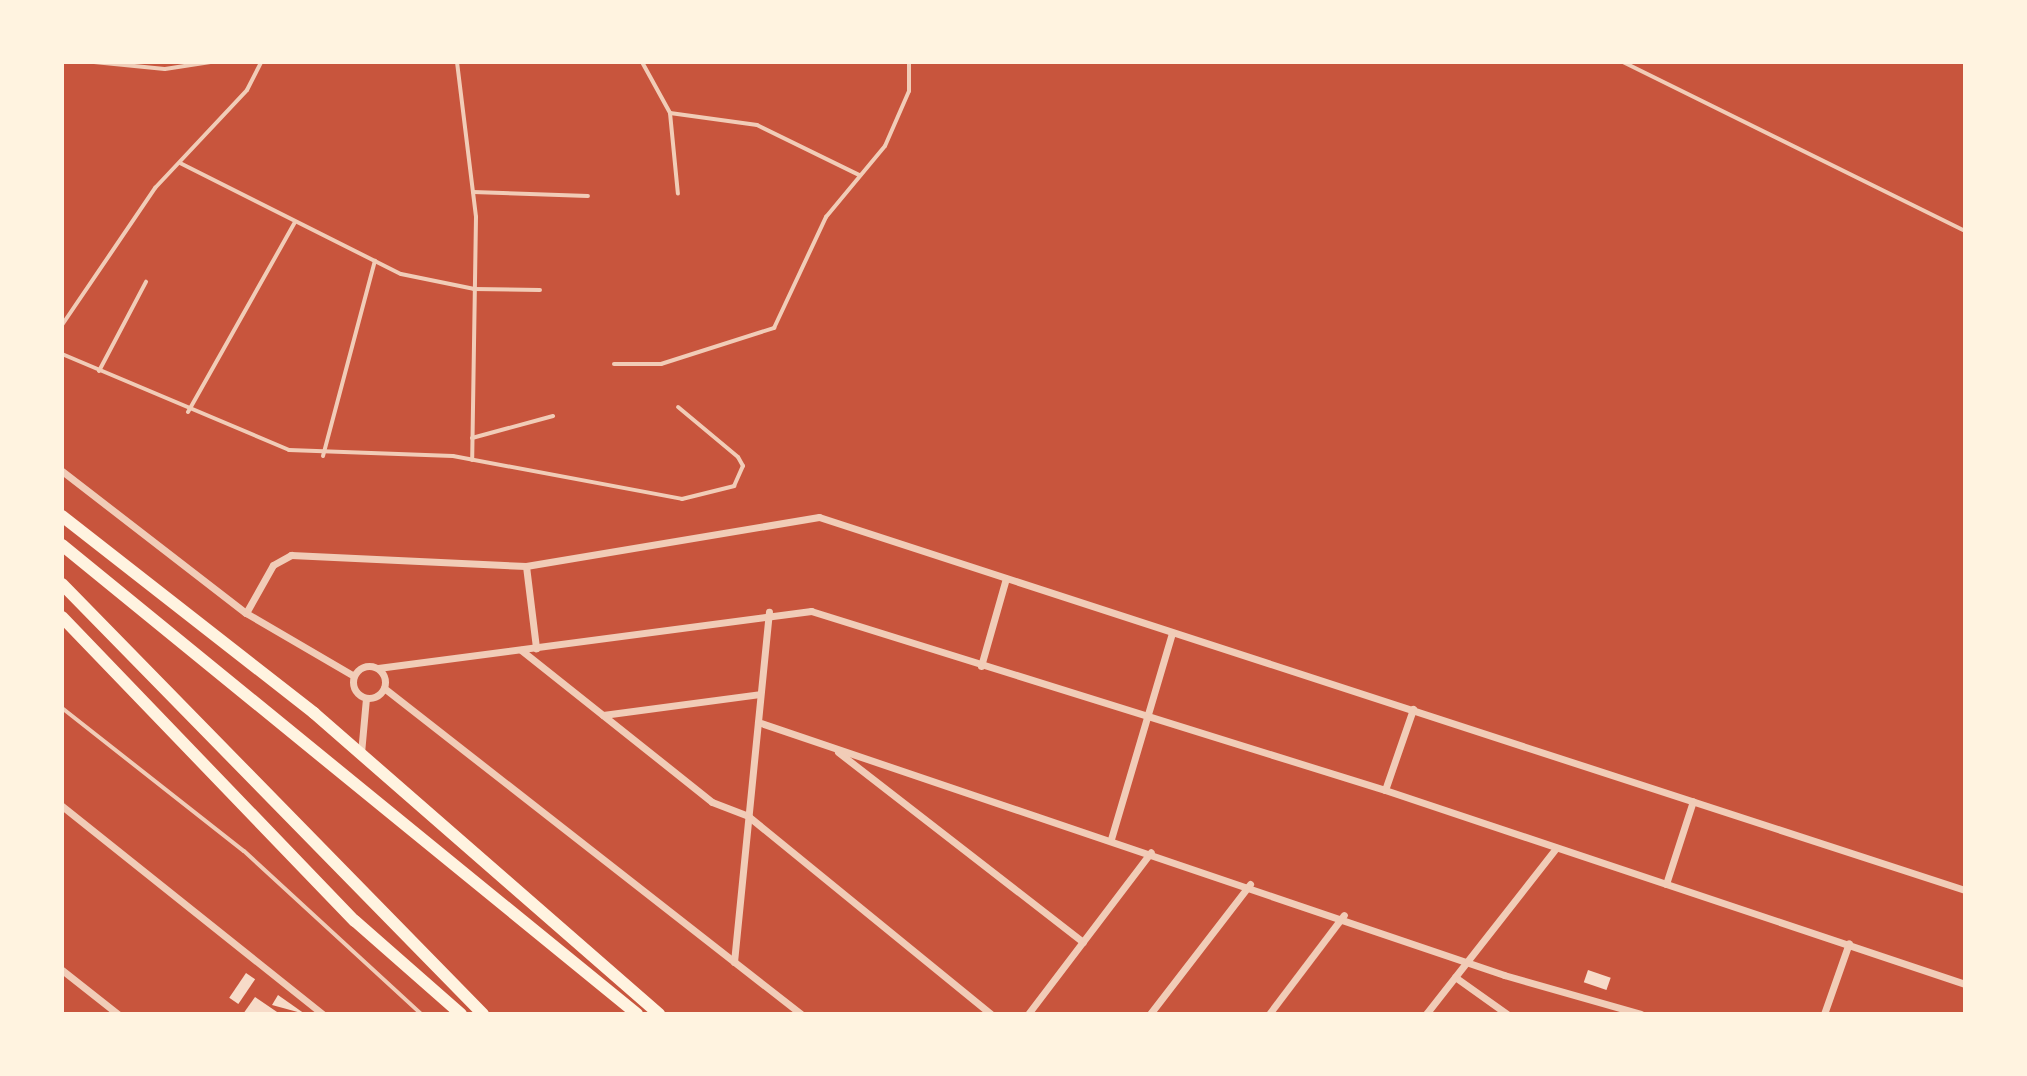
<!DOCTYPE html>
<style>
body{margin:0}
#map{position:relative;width:2027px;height:1076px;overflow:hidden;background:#c8553d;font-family:"PT Sans Narrow",sans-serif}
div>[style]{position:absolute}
.building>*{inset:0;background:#f7dbc8;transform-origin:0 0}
.service>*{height:4px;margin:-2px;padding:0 2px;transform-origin:2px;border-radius:2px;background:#f1ccb7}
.minor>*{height:7px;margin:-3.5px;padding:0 3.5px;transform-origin:3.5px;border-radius:3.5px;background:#f1ccb7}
.minor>.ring{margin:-3.5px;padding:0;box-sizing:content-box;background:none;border:7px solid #f1ccb7;border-radius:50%}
.trunk>*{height:12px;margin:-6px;padding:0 6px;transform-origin:6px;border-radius:6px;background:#fff3e0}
span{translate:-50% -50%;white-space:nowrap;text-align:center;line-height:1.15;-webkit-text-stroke:8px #fff3e0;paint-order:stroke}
.frame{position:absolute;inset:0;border:64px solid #fff3e0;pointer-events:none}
</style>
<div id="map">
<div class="building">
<div style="left:1588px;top:970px;width:24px;height:13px;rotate:19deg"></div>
<div style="left:246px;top:973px;width:11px;height:30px;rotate:34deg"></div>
<div style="clip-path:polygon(278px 995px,305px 1014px,272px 1005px)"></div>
<div style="clip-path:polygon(255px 997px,280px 1014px,243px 1014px)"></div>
</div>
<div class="service">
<div style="left:94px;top:62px;width:71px;rotate:5.6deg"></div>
<div style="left:165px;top:69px;width:46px;rotate:-8.8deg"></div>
<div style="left:457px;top:62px;width:156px;rotate:83deg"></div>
<div style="left:476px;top:217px;width:243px;rotate:90.9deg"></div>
<div style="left:642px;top:62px;width:58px;rotate:61.2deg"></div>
<div style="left:670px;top:113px;width:81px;rotate:84.4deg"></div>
<div style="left:1623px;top:62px;width:381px;rotate:26.3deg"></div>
<div style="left:670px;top:113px;width:88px;rotate:7.9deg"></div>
<div style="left:757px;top:125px;width:114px;rotate:26.1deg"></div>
<div style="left:180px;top:163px;width:247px;rotate:26.7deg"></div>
<div style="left:401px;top:274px;width:75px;rotate:11.6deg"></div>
<div style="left:474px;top:289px;width:66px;rotate:0.9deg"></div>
<div style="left:473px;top:192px;width:115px;rotate:2deg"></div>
<div style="left:62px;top:325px;width:166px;rotate:-55.8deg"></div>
<div style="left:155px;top:188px;width:134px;rotate:-46.8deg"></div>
<div style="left:247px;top:90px;width:31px;rotate:-63deg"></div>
<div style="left:62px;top:354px;width:246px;rotate:22.9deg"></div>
<div style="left:289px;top:450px;width:164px;rotate:2.1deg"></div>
<div style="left:453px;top:456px;width:233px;rotate:10.6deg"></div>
<div style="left:682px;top:499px;width:54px;rotate:-14deg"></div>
<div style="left:734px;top:486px;width:22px;rotate:-66deg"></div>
<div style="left:743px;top:466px;width:10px;rotate:-119deg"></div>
<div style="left:738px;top:457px;width:78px;rotate:-140.2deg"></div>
<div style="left:614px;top:364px;width:47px"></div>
<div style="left:661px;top:364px;width:119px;rotate:-17.7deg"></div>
<div style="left:774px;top:328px;width:123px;rotate:-64.9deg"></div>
<div style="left:826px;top:217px;width:92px;rotate:-50.3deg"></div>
<div style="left:885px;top:146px;width:60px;rotate:-66.4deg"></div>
<div style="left:909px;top:91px;width:29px;rotate:-90deg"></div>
<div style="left:99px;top:371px;width:101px;rotate:-62.2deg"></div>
<div style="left:188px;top:412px;width:218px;rotate:-60.6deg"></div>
<div style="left:472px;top:438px;width:84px;rotate:-15.2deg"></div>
<div style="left:323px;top:456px;width:202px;rotate:-75.1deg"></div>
<div style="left:62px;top:708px;width:231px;rotate:38.2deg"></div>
<div style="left:244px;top:851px;width:241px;rotate:42.6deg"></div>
</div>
<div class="minor">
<div style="left:62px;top:471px;width:232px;rotate:37.7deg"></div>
<div style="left:246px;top:613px;width:125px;rotate:30.3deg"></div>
<div style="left:526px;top:566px;width:83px;rotate:83deg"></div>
<div style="left:246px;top:613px;width:55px;rotate:-60.6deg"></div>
<div style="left:273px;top:565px;width:21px;rotate:-29deg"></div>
<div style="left:291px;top:555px;width:235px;rotate:2.7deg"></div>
<div style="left:526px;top:566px;width:297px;rotate:-9.5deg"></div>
<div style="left:819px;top:517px;width:1205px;rotate:18.03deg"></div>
<div style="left:521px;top:650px;width:244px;rotate:38.5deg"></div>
<div style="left:712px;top:802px;width:39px;rotate:21deg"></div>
<div style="left:748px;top:816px;width:313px;rotate:39.2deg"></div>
<div style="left:981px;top:666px;width:91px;rotate:-74.1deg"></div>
<div class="ring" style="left:353px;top:666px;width:25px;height:25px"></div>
<div style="left:378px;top:668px;width:437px;rotate:-7.5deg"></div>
<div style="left:811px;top:611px;width:601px;rotate:17.32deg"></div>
<div style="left:1385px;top:790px;width:612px;rotate:18.49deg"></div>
<div style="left:384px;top:688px;width:529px;rotate:38.02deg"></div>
<div style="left:603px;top:715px;width:158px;rotate:-7.6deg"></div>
<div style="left:758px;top:722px;width:788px;rotate:18.73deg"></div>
<div style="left:1504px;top:975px;width:142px;rotate:15.9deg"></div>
<div style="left:838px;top:752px;width:310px;rotate:37.8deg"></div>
<div style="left:361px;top:753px;width:55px;rotate:-84.8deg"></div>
<div style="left:1385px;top:790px;width:86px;rotate:-70.9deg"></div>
<div style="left:62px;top:806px;width:334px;rotate:38.6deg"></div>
<div style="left:1111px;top:839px;width:215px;rotate:-73.5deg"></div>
<div style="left:1666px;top:884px;width:87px;rotate:-72deg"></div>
<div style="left:734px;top:962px;width:352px;rotate:-84.3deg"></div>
<div style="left:62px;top:970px;width:71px;rotate:38.2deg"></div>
<div style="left:1455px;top:977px;width:64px;rotate:35.4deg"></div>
<div style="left:1028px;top:1014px;width:203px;rotate:-52.8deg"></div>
<div style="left:1150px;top:1014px;width:164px;rotate:-52.4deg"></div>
<div style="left:1269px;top:1014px;width:124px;rotate:-52.9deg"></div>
<div style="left:1426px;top:1014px;width:211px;rotate:-51.9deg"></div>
<div style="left:1824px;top:1014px;width:75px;rotate:-70.6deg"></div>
</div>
<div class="trunk">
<div style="left:62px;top:516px;width:320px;rotate:38deg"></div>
<div style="left:314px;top:713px;width:458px;rotate:41.1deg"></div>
<div style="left:62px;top:545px;width:742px;rotate:39.2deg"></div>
<div style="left:62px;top:584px;width:602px;rotate:45.61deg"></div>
<div style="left:62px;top:617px;width:422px;rotate:46.1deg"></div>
<div style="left:355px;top:921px;width:141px;rotate:41.3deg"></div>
</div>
<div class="frame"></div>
</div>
